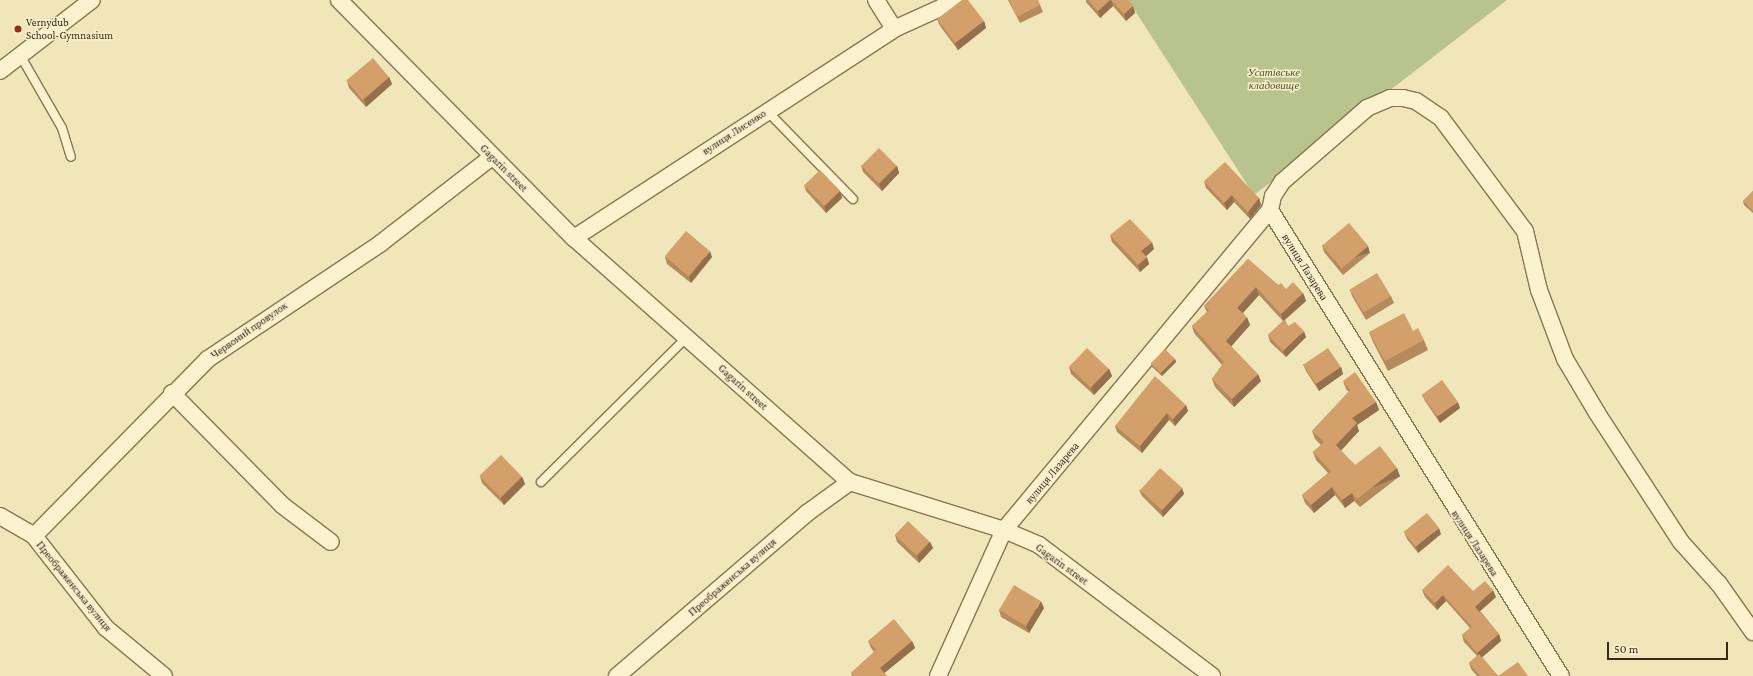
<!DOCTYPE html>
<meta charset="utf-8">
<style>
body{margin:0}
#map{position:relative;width:1753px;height:676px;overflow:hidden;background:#f1e6ba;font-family:"Crimson Pro",serif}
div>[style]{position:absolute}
.cemetery>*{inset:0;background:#b8c38e}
.roads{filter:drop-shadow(1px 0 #897553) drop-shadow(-1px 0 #897553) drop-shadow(0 1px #897553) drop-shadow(0 -1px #897553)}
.service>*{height:8px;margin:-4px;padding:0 4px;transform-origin:4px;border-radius:4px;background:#fcf2cd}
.minor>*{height:16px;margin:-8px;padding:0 8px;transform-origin:8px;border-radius:8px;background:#fcf2cd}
.wall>*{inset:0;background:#b58a5d}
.shaded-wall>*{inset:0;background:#94704c;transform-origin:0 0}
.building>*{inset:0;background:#d3a06c;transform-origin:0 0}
.dots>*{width:11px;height:11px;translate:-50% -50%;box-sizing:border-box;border:2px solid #f8efca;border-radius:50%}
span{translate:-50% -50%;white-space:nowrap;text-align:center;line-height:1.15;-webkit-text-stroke:3px #f8efca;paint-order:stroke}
.poi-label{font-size:11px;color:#372a19}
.left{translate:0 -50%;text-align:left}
.park-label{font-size:11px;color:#42551e;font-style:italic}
.street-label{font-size:11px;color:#372a19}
.scale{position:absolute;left:1607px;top:642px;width:121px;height:18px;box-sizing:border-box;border:2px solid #372a19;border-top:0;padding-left:5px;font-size:12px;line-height:14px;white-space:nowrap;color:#372a19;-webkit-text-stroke:3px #f8efca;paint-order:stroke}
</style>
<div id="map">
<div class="cemetery">
<div style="clip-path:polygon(1128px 0,1507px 0,1254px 195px)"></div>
</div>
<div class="roads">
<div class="service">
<div style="left:20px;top:55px;width:84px;rotate:60.1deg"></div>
<div style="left:62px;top:128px;width:30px;rotate:73deg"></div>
<div style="left:767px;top:111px;width:123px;rotate:45.7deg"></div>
<div style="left:541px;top:482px;width:206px;rotate:-44.8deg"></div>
</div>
<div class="minor">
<div style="left:339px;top:0;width:334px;rotate:45.4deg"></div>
<div style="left:574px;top:238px;width:368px;rotate:41.5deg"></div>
<div style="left:850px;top:482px;width:161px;rotate:17.3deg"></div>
<div style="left:1004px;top:530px;width:38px;rotate:23deg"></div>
<div style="left:1039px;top:545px;width:217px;rotate:37.1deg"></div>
<div style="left:876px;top:0;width:34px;rotate:58deg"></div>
<div style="left:0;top:71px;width:116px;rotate:-37.7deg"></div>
<div style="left:1270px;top:210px;width:14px;rotate:-78deg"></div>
<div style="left:1273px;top:196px;width:17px;rotate:-57deg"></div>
<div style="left:1282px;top:182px;width:113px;rotate:-41deg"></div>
<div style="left:1367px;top:108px;width:25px;rotate:-23deg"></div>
<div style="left:1390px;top:98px;width:13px"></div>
<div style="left:1403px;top:98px;width:13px;rotate:13deg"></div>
<div style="left:1416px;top:101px;width:30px;rotate:34deg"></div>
<div style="left:1441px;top:118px;width:141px;rotate:53.4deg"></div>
<div style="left:1525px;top:231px;width:61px;rotate:76.7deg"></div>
<div style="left:1539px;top:290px;width:74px;rotate:69.4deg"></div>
<div style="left:1565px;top:359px;width:63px;rotate:59.3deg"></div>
<div style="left:1597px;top:413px;width:154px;rotate:56.9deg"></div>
<div style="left:1681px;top:542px;width:57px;rotate:47.9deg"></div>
<div style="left:1719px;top:584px;width:59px;rotate:54.7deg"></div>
<div style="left:574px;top:238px;width:382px;rotate:-33.1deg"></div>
<div style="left:894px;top:29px;width:70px;rotate:-24.4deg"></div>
<div style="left:172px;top:393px;width:157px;rotate:45.5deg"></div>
<div style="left:282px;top:505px;width:61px;rotate:37.1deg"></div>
<div style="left:0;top:516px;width:39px;rotate:30deg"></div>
<div style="left:34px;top:536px;width:117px;rotate:52deg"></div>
<div style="left:106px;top:628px;width:75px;rotate:39.6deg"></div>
<div style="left:34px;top:536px;width:248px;rotate:-45.5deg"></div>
<div style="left:208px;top:359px;width:208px;rotate:-33.8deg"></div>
<div style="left:381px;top:243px;width:140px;rotate:-37.8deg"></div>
<div style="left:617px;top:676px;width:250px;rotate:-40.6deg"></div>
<div style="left:807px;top:513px;width:53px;rotate:-35.8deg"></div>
<div style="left:938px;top:676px;width:160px;rotate:-65.7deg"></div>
<div style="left:1004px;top:530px;width:416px;rotate:-50.3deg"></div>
<div style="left:1270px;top:210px;width:549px;rotate:58.02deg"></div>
</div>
</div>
<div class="wall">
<div style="clip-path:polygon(1008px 0,1038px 0,1043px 12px,1020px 23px)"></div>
<div style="clip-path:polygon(1086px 0,1128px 0,1133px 6px,1135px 13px,1126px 21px,1113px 6px,1100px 18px,1086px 2px)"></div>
<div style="clip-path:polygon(937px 19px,984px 21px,986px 28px,958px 50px,940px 26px)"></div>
<div style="clip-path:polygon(389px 77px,392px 84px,366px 107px,349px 88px,347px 81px)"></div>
<div style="clip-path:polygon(861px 165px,897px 166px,899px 173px,882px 191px,863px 172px)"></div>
<div style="clip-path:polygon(1204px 181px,1259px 198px,1261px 205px,1250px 219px,1234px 202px,1227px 210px,1206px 188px)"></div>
<div style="clip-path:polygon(804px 185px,840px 191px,842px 198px,826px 213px,806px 191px)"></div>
<div style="clip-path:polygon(1753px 191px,1753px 213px,1744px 205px,1743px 201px)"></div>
<div style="clip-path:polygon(1110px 235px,1154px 249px,1146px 256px,1149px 264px,1140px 272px,1112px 242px)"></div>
<div style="clip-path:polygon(1322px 245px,1370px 253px,1343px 275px,1324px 252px)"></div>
<div style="clip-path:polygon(665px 257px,712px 257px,691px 283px,667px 264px)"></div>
<div style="clip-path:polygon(1248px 259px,1278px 285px,1286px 289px,1303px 293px,1306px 301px,1285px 320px,1288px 326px,1306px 337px,1286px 357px,1270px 342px,1268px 335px,1283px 321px,1259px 295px,1243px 313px,1250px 325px,1231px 346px,1261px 381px,1234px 407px,1215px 387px,1212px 379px,1222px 365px,1194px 333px,1192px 326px,1207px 312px,1204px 306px)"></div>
<div style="clip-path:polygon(1350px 290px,1391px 296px,1394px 303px,1366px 320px,1352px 296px)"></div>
<div style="clip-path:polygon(1369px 332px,1424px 340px,1428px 350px,1388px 371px,1373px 342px)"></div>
<div style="clip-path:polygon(1175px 359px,1176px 362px,1162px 376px,1152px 367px,1151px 363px)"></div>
<div style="clip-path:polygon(1303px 364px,1341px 367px,1343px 374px,1319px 391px,1306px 371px)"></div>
<div style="clip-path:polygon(1069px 367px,1109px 369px,1112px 376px,1094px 395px,1071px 374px)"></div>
<div style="clip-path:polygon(1343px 381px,1376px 402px,1379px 410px,1357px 425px,1359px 431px,1341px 451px,1355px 465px,1400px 476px,1360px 507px,1354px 501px,1345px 508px,1335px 495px,1314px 513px,1305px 503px,1302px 495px,1328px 473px,1316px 460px,1313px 452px,1321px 445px,1315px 439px,1312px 431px,1349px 392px,1346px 389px)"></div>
<div style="clip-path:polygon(1422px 395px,1460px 408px,1440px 423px,1425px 401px)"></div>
<div style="clip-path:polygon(1186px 405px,1188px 411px,1175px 426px,1169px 420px,1142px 453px,1117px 432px,1115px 426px)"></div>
<div style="clip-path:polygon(480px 476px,522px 477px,525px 484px,504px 505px,482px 483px)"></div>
<div style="clip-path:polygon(1182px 488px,1184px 494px,1163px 517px,1142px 496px,1139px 490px)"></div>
<div style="clip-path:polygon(1404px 532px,1441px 534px,1418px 553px,1407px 539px)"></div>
<div style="clip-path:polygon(895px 535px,930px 542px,933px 548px,919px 563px,897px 542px)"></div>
<div style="clip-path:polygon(1422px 590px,1473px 591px,1496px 597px,1480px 611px,1499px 634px,1501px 641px,1482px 657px,1498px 676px,1528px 676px,1477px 676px,1471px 669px,1469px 663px,1477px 656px,1464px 642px,1462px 635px,1470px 628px,1446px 601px,1437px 610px,1425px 597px)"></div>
<div style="clip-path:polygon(1044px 608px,1029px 633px,1001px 617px,999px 610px)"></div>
<div style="clip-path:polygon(868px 641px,912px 641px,915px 648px,884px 673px,887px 676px,852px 676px,851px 673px,874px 652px,871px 648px)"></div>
</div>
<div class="shaded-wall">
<div style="clip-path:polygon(1110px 0,1111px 0,1113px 6px,1100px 18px,1098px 11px)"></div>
<div style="clip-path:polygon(1133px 6px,1135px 13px,1126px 21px,1124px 14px)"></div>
<div style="clip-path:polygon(984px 21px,986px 28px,958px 50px,955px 43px)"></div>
<div style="clip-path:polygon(389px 77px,392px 84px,366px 107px,364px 100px)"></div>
<div style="clip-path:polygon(897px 166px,899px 173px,882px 191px,879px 184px)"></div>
<div style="clip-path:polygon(840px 191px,842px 198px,826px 213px,824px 206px)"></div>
<div style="clip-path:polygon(1232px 195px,1234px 202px,1227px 210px,1224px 203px)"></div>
<div style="clip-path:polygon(1259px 198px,1261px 205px,1250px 219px,1248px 212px)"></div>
<div style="clip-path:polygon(1152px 242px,1154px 249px,1144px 258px,1141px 251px)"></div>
<div style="left:1368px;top:246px;width:7px;height:36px;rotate:74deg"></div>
<div style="clip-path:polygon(710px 251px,712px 257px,691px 283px,689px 277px)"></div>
<div style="clip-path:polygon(1147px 257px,1149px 264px,1140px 272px,1138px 265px)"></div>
<div style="clip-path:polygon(1256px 287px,1259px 295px,1240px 316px,1237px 308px)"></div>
<div style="clip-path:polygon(1303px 293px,1306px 301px,1283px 321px,1281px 314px)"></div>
<div style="clip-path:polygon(1247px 317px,1250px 325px,1229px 349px,1226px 341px)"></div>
<div style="clip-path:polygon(1304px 331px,1306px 337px,1286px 357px,1283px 351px)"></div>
<div style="clip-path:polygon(1175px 359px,1176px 362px,1162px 376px,1160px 373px)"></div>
<div style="clip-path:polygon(1341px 367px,1343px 374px,1319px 391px,1316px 384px)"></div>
<div style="clip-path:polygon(1109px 369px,1112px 376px,1094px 395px,1091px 388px)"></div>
<div style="clip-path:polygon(1258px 374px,1261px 381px,1234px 407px,1232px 399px)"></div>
<div style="clip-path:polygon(1376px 402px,1379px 410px,1357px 425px,1359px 431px,1338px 453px,1336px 445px,1352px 418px)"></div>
<div style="clip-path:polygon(1458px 402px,1460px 408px,1440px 423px,1437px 416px)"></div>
<div style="clip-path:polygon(1186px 405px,1188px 411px,1175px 426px,1173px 419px)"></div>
<div style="clip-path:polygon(1167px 413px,1169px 420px,1142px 453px,1140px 446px)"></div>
<div style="left:1397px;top:468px;width:9px;height:51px;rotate:69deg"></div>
<div style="clip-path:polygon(522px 477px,525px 484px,504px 505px,501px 498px)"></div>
<div style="clip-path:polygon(1332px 487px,1335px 495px,1314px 513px,1311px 505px)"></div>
<div style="clip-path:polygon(1182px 488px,1184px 494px,1163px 517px,1161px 510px)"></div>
<div style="clip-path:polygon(1352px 493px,1354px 501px,1345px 508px,1342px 500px)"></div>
<div style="clip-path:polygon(1439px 528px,1441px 534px,1418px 553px,1416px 546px)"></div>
<div style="clip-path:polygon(930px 542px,933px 548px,919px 563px,917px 556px)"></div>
<div style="clip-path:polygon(1493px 590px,1496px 597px,1478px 613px,1475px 607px)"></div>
<div style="clip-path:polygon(1443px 595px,1446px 601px,1437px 610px,1435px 603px)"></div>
<div style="clip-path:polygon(1041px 601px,1044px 608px,1029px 633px,1026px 627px)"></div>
<div style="clip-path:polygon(1499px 634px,1501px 641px,1479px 660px,1477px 653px)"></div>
<div style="clip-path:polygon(912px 641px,915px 648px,882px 675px,880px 668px)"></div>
</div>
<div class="building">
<div style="clip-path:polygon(962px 0,968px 0,984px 21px,955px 43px,937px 19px)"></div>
<div style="clip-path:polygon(1009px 0,1038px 0,1040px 5px,1017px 17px)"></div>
<div style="clip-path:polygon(1088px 0,1110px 0,1098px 11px)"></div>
<div style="clip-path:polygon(1111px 0,1128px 0,1133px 6px,1124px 14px)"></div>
<div style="left:373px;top:58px;width:25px;height:35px;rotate:50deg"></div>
<div style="left:879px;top:148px;width:25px;height:25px;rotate:45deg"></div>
<div style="clip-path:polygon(1225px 162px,1259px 198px,1248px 212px,1232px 195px,1224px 203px,1204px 181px)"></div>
<div style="left:820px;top:170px;width:29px;height:22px;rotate:46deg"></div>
<div style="clip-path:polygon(1753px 191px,1753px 211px,1743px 201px)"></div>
<div style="clip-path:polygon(1130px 219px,1152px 242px,1141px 251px,1147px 257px,1138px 265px,1110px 235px)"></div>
<div style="left:1349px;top:223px;width:30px;height:35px;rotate:50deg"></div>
<div style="left:686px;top:231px;width:31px;height:33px;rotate:40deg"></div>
<div style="clip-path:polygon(1248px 259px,1278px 285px,1281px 283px,1286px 289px,1293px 282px,1303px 293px,1281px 314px,1256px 287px,1237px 308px,1247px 317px,1226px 341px,1258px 374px,1232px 399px,1212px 379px,1224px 362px,1192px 326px,1209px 310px,1204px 306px)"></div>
<div style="left:1377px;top:273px;width:27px;height:32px;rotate:59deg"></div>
<div style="clip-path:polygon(1404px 313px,1413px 331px,1418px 328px,1424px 340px,1385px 361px,1369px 332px)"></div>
<div style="clip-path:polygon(1284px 320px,1288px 326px,1295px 322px,1304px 331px,1283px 351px,1268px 335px)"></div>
<div style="left:1087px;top:348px;width:30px;height:26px;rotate:44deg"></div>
<div style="left:1328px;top:348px;width:23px;height:30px;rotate:56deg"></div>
<div style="left:1165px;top:349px;width:14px;height:20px;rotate:45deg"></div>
<div style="clip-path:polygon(1355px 372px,1376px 402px,1352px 418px,1357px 423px,1336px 445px,1355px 465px,1380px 446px,1397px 468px,1357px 499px,1352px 493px,1342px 500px,1332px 487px,1311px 505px,1302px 495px,1331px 471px,1313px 452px,1324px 442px,1312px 431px,1350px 390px,1343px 381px)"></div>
<div style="clip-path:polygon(1155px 376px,1186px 405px,1173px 419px,1167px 413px,1140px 446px,1115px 426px)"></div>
<div style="left:1442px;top:380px;width:27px;height:25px;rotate:54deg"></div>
<div style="left:501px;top:455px;width:30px;height:30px;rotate:46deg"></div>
<div style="left:1160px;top:468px;width:30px;height:30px;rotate:42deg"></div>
<div style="left:1427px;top:513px;width:19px;height:30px;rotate:51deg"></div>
<div style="left:908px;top:521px;width:30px;height:19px;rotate:44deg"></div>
<div style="clip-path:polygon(1448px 565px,1473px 591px,1485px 581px,1493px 590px,1475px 607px,1499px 634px,1477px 653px,1462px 635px,1472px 627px,1443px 595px,1435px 603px,1422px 590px)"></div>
<div style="left:1014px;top:585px;width:31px;height:29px;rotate:31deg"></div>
<div style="clip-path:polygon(894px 619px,912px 641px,880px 668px,887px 676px,854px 676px,851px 673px,876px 650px,868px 641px)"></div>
<div style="clip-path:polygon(1479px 654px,1498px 676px,1518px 662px,1528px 676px,1480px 676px,1469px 663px)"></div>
</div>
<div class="dots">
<div style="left:18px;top:29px;background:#9d281e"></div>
</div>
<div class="poi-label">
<span class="left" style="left:26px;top:29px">Vernydub<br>School-Gymnasium</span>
</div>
<div class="park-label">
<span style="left:1274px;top:79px">Усатівське<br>кладовище</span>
</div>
<div class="street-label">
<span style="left:734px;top:132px;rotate:-33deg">вулиця Лисенко</span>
<span style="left:504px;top:168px;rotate:45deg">Gagarin street</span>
<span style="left:1305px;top:267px;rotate:58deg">вулиця Лазарева</span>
<span style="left:249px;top:330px;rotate:-35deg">Червоний провулок</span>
<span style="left:743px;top:387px;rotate:42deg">Gagarin street</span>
<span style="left:1052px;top:473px;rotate:-50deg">вулиця Лазарева</span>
<span style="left:1475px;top:543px;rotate:57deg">вулиця Лазарева</span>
<span style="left:1062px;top:564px;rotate:36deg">Gagarin street</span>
<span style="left:732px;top:577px;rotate:-41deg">Преображенська вулиця</span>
<span style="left:74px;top:586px;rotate:51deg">Преображенська вулиця</span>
</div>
<div class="scale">50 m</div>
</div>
